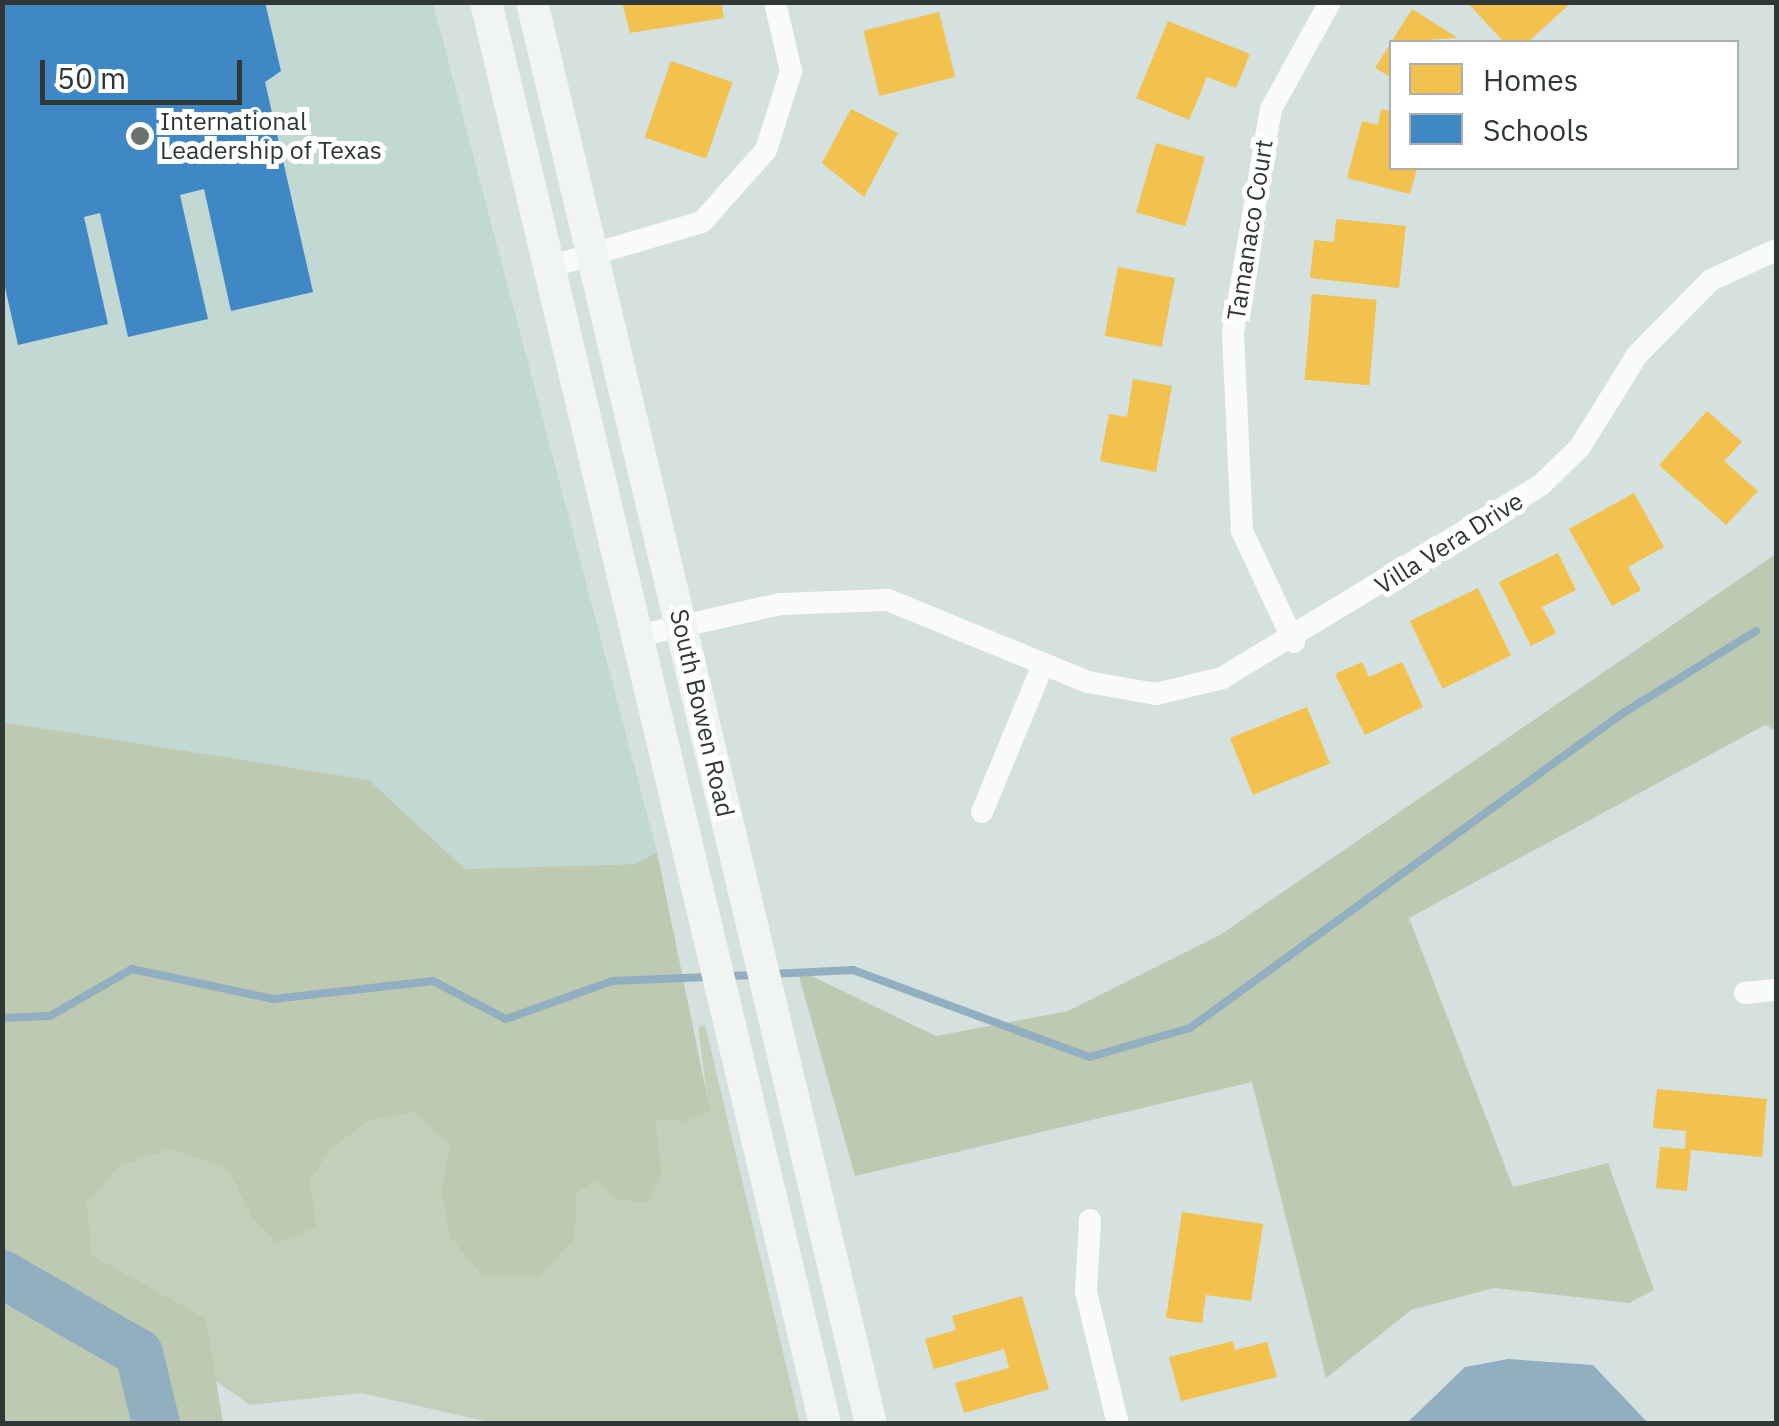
<!DOCTYPE html>
<style>
body{margin:0}
#map{position:relative;width:1779px;height:1426px;overflow:hidden;background:#d4e1de;font-family:"IBM Plex Sans",sans-serif}
div>[style]{position:absolute}
.built>*{inset:0;background:#c2d8d3}
.green>*{inset:0;background:#c4cfba}
.forest>*{inset:0;background:#bec9b2}
.water>*{inset:0;background:#92afc1}
.homes>*{inset:0;background:#f2c14e;transform-origin:0 0}
.schools>*{inset:0;background:#3f88c5}
.stream>*{height:8px;margin:-4px;padding:0 4px;transform-origin:4px;border-radius:4px;background:#92afc1}
.river>*{height:48px;margin:-24px;padding:0 24px;transform-origin:24px;border-radius:24px;background:#92afc1}
.minor>*{height:22px;margin:-11px;padding:0 11px;transform-origin:11px;border-radius:11px;background:#f9fafa}
.secondary>*{height:32px;margin:-16px;padding:0 16px;transform-origin:16px;border-radius:16px;background:#f1f5f2}
.dots>*{width:28px;height:28px;translate:-50% -50%;box-sizing:border-box;border:5px solid #fff;border-radius:50%}
span{translate:-50% -50%;white-space:nowrap;text-align:center;line-height:1.15;-webkit-text-stroke:10px #fff;paint-order:stroke}
.poi-label{font-size:25px;color:#2f3836}
.left{translate:0 -50%;text-align:left}
.street-label{font-size:25px;color:#2f3836}
.frame{position:absolute;inset:0;border:5px solid #2f3836;pointer-events:none}
.legend{position:absolute;left:1389px;top:40px;width:350px;height:130px;box-sizing:border-box;background:#fff;border:2px solid #acafaf;margin:0;padding:12px 18px;list-style:none;font-size:30px;color:#2f3836}
.legend li{display:flex;align-items:center;gap:20px;height:50px}
.legend b{width:50px;border:2px solid #acafaf}
.scale{position:absolute;left:40px;top:60px;width:202px;height:45px;box-sizing:border-box;border:5px solid #2f3836;border-top:0;padding-left:12px;font-size:30px;line-height:35px;white-space:nowrap;color:#2f3836;-webkit-text-stroke:8px #fff;paint-order:stroke}
</style>
<div id="map">
<div class="built">
<div style="clip-path:polygon(2px 3px,433px 3px,657px 852px,635px 864px,465px 869px,369px 780px,3px 722px)"></div>
</div>
<div class="green">
<div style="clip-path:polygon(705px 1025px,800px 1424px,494px 1423px,361px 1393px,250px 1405px,213px 1379px,206px 1318px,92px 1255px,87px 1204px,120px 1166px,171px 1149px,228px 1170px,250px 1215px,310px 1182px,330px 1150px,369px 1121px,414px 1112px,449px 1145px,441px 1191px,450px 1237px,482px 1276px,575px 1237px,575px 1193px,596px 1179px,662px 1174px,656px 1118px,686px 1122px,709px 1110px,698px 1027px)"></div>
</div>
<div class="forest">
<div style="clip-path:polygon(1776px 554px,1776px 731px,1765px 725px,1409px 918px,1513px 1187px,1608px 1163px,1654px 1290px,1629px 1303px,1494px 1288px,1411px 1310px,1326px 1378px,1252px 1082px,855px 1176px,797px 969px,936px 1036px,1068px 1011px,1220px 935px)"></div>
<div style="clip-path:polygon(3px 722px,369px 780px,465px 869px,635px 864px,657px 852px,710px 1110px,686px 1122px,656px 1119px,662px 1174px,648px 1202px,617px 1200px,596px 1180px,576px 1193px,575px 1237px,540px 1276px,482px 1276px,450px 1237px,441px 1191px,449px 1145px,414px 1112px,369px 1121px,330px 1150px,310px 1182px,316px 1228px,277px 1243px,250px 1215px,228px 1170px,171px 1149px,120px 1166px,87px 1204px,92px 1255px,206px 1318px,223px 1423px,3px 1423px)"></div>
</div>
<div class="water">
<div style="clip-path:polygon(1508px 1359px,1593px 1365px,1648px 1423px,1407px 1423px,1465px 1367px)"></div>
</div>
<div class="homes">
<div style="clip-path:polygon(622px 2px,721px 2px,724px 18px,630px 33px)"></div>
<div style="clip-path:polygon(1467px 2px,1572px 2px,1528px 42px,1504px 42px)"></div>
<div style="clip-path:polygon(1412px 9px,1458px 38px,1392px 42px,1392px 78px,1375px 68px)"></div>
<div style="left:939px;top:12px;width:67px;height:78px;rotate:76deg"></div>
<div style="clip-path:polygon(1168px 21px,1250px 54px,1236px 88px,1207px 77px,1189px 120px,1136px 98px)"></div>
<div style="left:671px;top:61px;width:65px;height:81px;rotate:19deg"></div>
<div style="clip-path:polygon(851px 109px,898px 133px,864px 197px,822px 163px)"></div>
<div style="clip-path:polygon(1381px 109px,1392px 111px,1392px 168px,1417px 168px,1410px 194px,1347px 178px,1362px 121px,1378px 125px)"></div>
<div style="left:1156px;top:143px;width:51px;height:72px;rotate:16deg"></div>
<div style="clip-path:polygon(1336px 219px,1406px 226px,1399px 288px,1310px 278px,1314px 240px,1334px 242px)"></div>
<div style="left:1118px;top:267px;width:58px;height:70px;rotate:11deg"></div>
<div style="left:1312px;top:294px;width:65px;height:86px;rotate:5deg"></div>
<div style="clip-path:polygon(1133px 379px,1172px 386px,1156px 472px,1100px 461px,1109px 414px,1127px 417px)"></div>
<div style="clip-path:polygon(1707px 411px,1742px 442px,1724px 461px,1758px 491px,1726px 525px,1659px 465px)"></div>
<div style="clip-path:polygon(1634px 493px,1664px 547px,1628px 567px,1641px 590px,1612px 606px,1569px 529px)"></div>
<div style="clip-path:polygon(1558px 553px,1576px 590px,1542px 607px,1556px 633px,1531px 646px,1499px 582px)"></div>
<div style="left:1478px;top:588px;width:75px;height:76px;rotate:64deg"></div>
<div style="clip-path:polygon(1362px 662px,1369px 677px,1402px 662px,1423px 707px,1365px 735px,1335px 674px)"></div>
<div style="left:1307px;top:707px;width:61px;height:83px;rotate:68deg"></div>
<div style="clip-path:polygon(1657px 1089px,1767px 1099px,1762px 1157px,1691px 1150px,1687px 1191px,1656px 1188px,1660px 1147px,1685px 1149px,1686px 1131px,1653px 1128px)"></div>
<div style="clip-path:polygon(1182px 1212px,1263px 1224px,1251px 1301px,1206px 1295px,1202px 1323px,1166px 1318px)"></div>
<div style="clip-path:polygon(1022px 1296px,1049px 1389px,964px 1413px,955px 1383px,1009px 1368px,1004px 1349px,934px 1369px,925px 1339px,956px 1330px,952px 1316px)"></div>
<div style="clip-path:polygon(1233px 1341px,1235px 1350px,1267px 1342px,1277px 1377px,1181px 1401px,1169px 1357px)"></div>
</div>
<div class="schools">
<div style="clip-path:polygon(2px 2px,265px 2px,281px 71px,265px 82px,313px 292px,231px 311px,204px 189px,180px 195px,208px 319px,128px 337px,100px 213px,84px 217px,108px 324px,18px 345px,2px 274px)"></div>
</div>
<div class="stream">
<div style="left:771px;top:974px;width:82px;rotate:-2.8deg"></div>
<div style="left:853px;top:970px;width:252px;rotate:20.2deg"></div>
<div style="left:1090px;top:1057px;width:104px;rotate:-16.2deg"></div>
<div style="left:1190px;top:1028px;width:532px;rotate:-36.05deg"></div>
<div style="left:1620px;top:715px;width:160px;rotate:-31.7deg"></div>
<div style="left:727px;top:976px;width:30px;rotate:-2deg"></div>
<div style="left:2px;top:1018px;width:48px;rotate:-2.4deg"></div>
<div style="left:50px;top:1016px;width:95px;rotate:-29.8deg"></div>
<div style="left:132px;top:969px;width:144px;rotate:12deg"></div>
<div style="left:273px;top:999px;width:161px;rotate:-6.4deg"></div>
<div style="left:433px;top:981px;width:82px;rotate:27.5deg"></div>
<div style="left:506px;top:1019px;width:113px;rotate:-19.7deg"></div>
<div style="left:612px;top:981px;width:96px;rotate:-2.4deg"></div>
</div>
<div class="river">
<div style="left:2px;top:1274px;width:158px;rotate:30deg"></div>
<div style="left:139px;top:1353px;width:73px;rotate:76.5deg"></div>
</div>
<div class="minor">
<div style="left:549px;top:267px;width:159px;rotate:-16.4deg"></div>
<div style="left:702px;top:222px;width:96px;rotate:-48.4deg"></div>
<div style="left:766px;top:150px;width:83px;rotate:-72.4deg"></div>
<div style="left:791px;top:71px;width:71px;rotate:-103.1deg"></div>
<div style="left:637px;top:636px;width:147px;rotate:-12.6deg"></div>
<div style="left:780px;top:604px;width:108px;rotate:-2.1deg"></div>
<div style="left:888px;top:600px;width:216px;rotate:22.3deg"></div>
<div style="left:1088px;top:682px;width:69px;rotate:10deg"></div>
<div style="left:1156px;top:694px;width:68px;rotate:-13.6deg"></div>
<div style="left:1222px;top:678px;width:373px;rotate:-31.2deg"></div>
<div style="left:1541px;top:485px;width:54px;rotate:-44.3deg"></div>
<div style="left:1580px;top:447px;width:108px;rotate:-58.2deg"></div>
<div style="left:1637px;top:355px;width:105px;rotate:-45.4deg"></div>
<div style="left:1711px;top:280px;width:72px;rotate:-24.8deg"></div>
<div style="left:1294px;top:642px;width:123px;rotate:-115.1deg"></div>
<div style="left:1242px;top:531px;width:198px;rotate:-92.6deg"></div>
<div style="left:1233px;top:333px;width:227px;rotate:-80.4deg"></div>
<div style="left:1271px;top:109px;width:122px;rotate:-61.1deg"></div>
<div style="left:982px;top:812px;width:159px;rotate:-67.5deg"></div>
<div style="left:1745px;top:993px;width:31px;rotate:-6deg"></div>
<div style="left:1090px;top:1220px;width:72px;rotate:93.2deg"></div>
<div style="left:1086px;top:1292px;width:136px;rotate:76.4deg"></div>
</div>
<div class="secondary">
<div style="left:486px;top:2px;width:1462px;rotate:76.59deg"></div>
<div style="left:532px;top:2px;width:1462px;rotate:76.59deg"></div>
</div>
<div class="dots">
<div style="left:140px;top:136px;background:#697371"></div>
</div>
<div class="poi-label">
<span class="left" style="left:160px;top:136px">International<br>Leadership of Texas</span>
</div>
<div class="street-label">
<span style="left:1250px;top:230px;rotate:-81deg">Tamanaco Court</span>
<span style="left:1449px;top:543px;rotate:-32deg">Villa Vera Drive</span>
<span style="left:702px;top:713px;rotate:77deg">South Bowen Road</span>
</div>
<div class="frame"></div>
<ul class="legend">
<li><b style="height:28px;background:#f2c14e"></b>Homes</li>
<li><b style="height:28px;background:#3f88c5"></b>Schools</li>
</ul>
<div class="scale">50 m</div>
</div>
